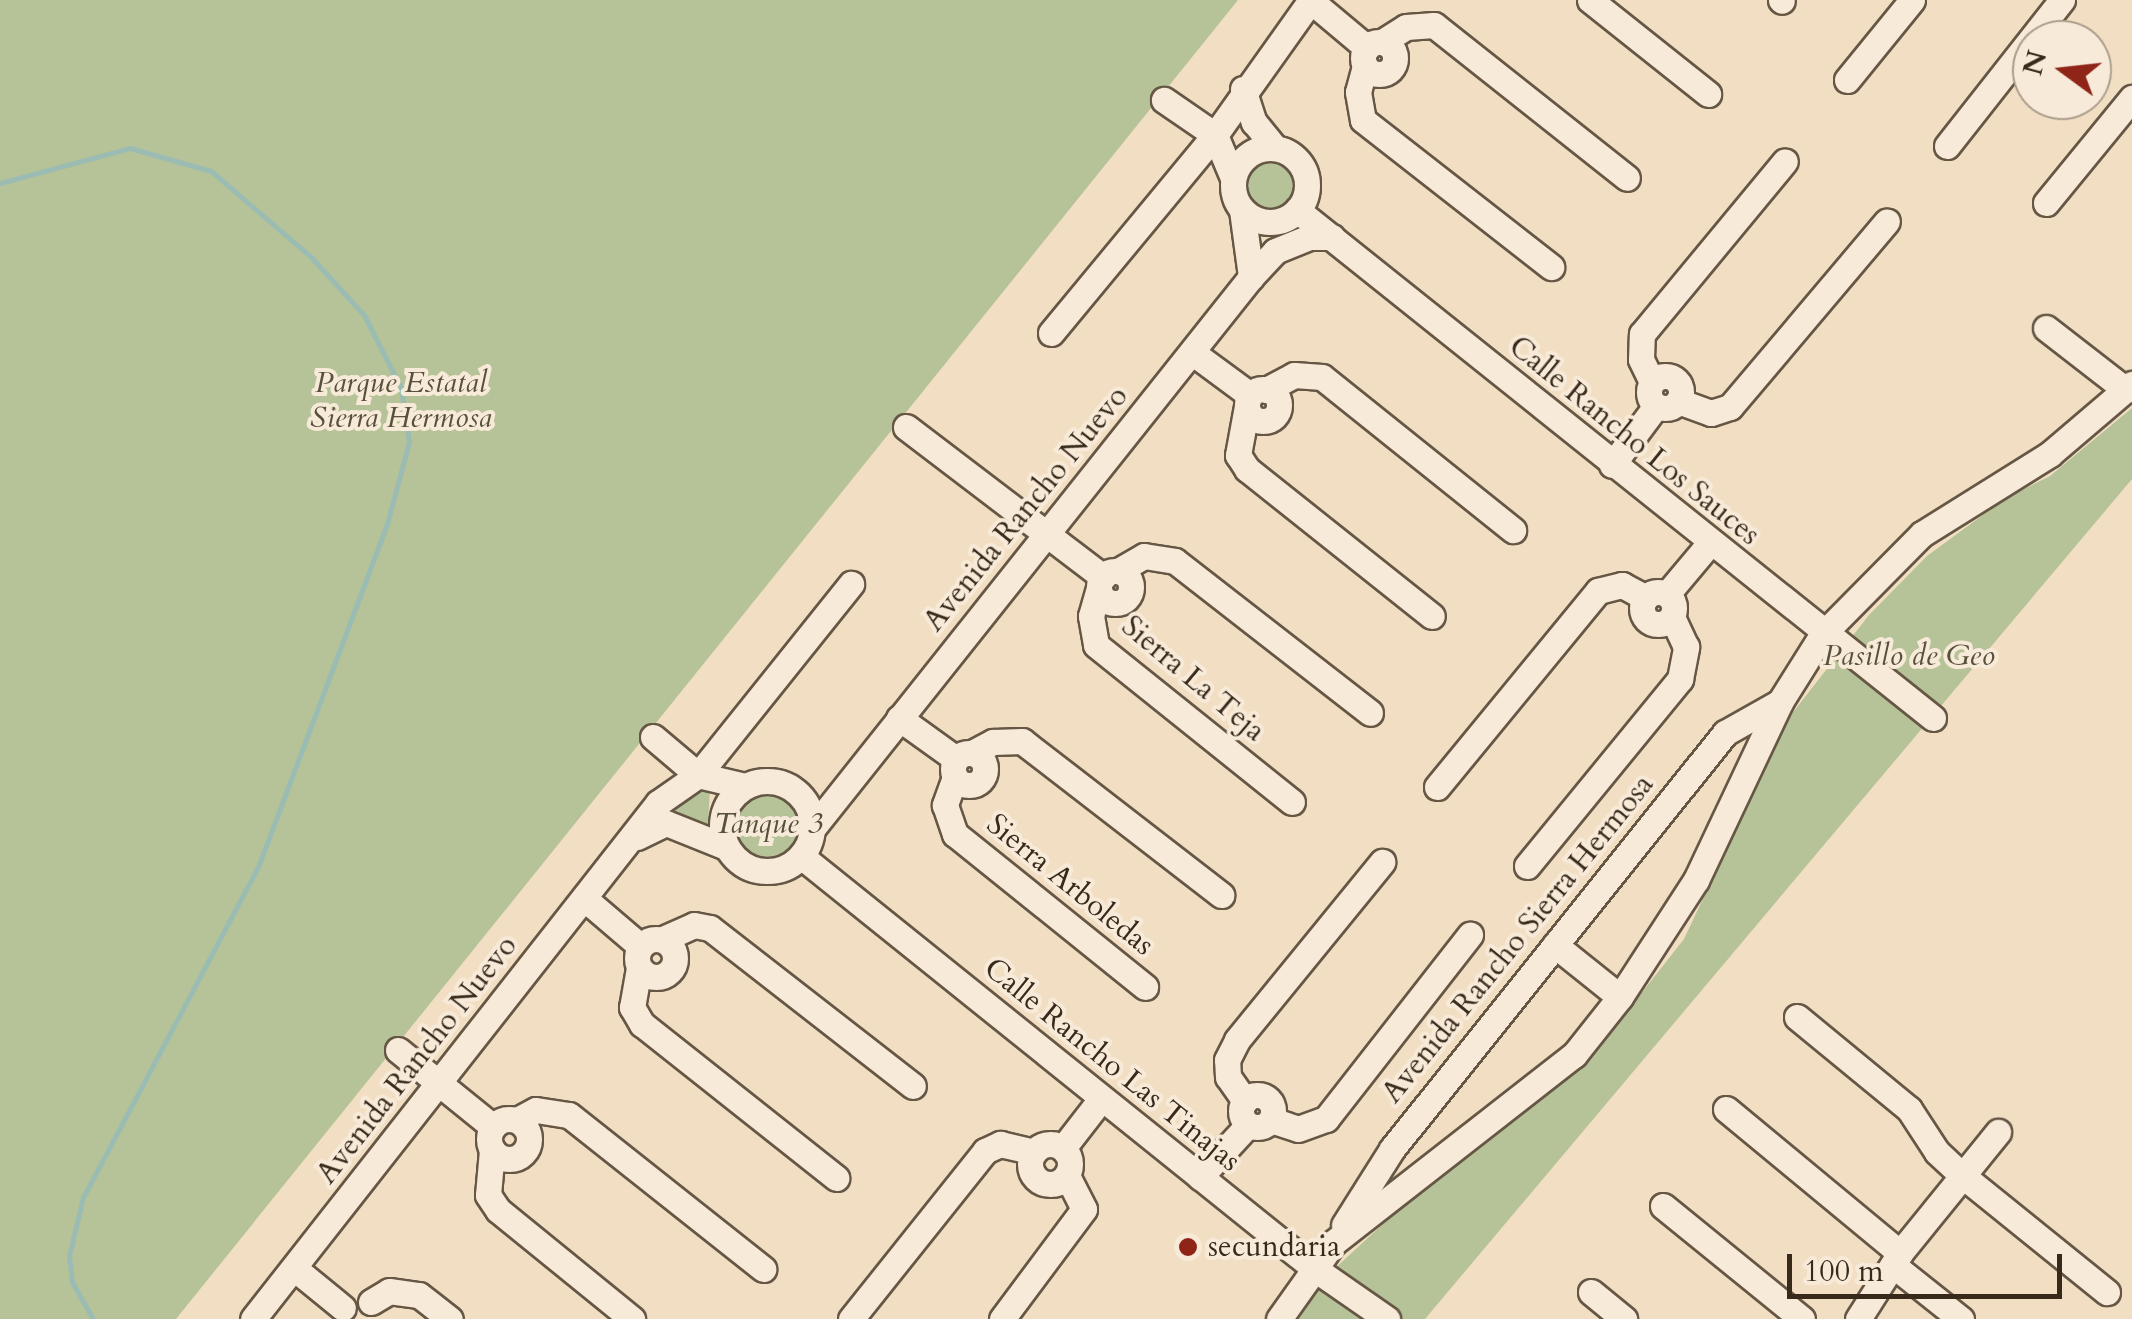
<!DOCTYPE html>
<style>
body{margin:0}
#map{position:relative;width:2132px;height:1319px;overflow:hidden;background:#f2dec3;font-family:Cardo,serif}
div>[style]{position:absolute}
.green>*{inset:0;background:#b6c297}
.round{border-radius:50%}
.stream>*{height:5px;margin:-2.5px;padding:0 2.5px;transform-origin:2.5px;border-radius:2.5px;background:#9bbcb3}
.roads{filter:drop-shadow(2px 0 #665745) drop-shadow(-2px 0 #665745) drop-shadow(0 2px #665745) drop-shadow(0 -2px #665745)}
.minor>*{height:25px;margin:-12.5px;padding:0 12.5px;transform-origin:12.5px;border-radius:12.5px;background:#f7ead8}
.minor>.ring{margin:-12.5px;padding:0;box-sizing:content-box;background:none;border:25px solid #f7ead8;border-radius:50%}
.dots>*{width:28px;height:28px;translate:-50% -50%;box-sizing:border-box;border:5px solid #f7ead8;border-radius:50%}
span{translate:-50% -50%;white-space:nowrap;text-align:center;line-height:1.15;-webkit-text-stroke:8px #f7ead8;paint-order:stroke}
.park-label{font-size:30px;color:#57503a;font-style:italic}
.street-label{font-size:30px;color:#372a1b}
.poi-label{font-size:30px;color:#372a1b}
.left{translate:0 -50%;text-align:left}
.north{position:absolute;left:2012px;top:20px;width:100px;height:100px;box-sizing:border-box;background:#f7ead8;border:2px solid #aa9d8c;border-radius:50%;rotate:285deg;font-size:28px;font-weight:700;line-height:40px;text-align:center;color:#372a1b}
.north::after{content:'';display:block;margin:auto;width:35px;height:45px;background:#8f2418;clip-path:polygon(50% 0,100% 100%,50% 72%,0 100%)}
.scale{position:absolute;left:1787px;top:1254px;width:275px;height:45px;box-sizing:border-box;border:5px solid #372a1b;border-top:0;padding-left:12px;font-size:30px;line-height:35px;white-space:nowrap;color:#372a1b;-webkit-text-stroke:8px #f7ead8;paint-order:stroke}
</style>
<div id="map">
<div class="green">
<div style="clip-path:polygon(0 0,1238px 0,176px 1319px,0 1319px)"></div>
<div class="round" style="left:1242px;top:154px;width:58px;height:58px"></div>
<div style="clip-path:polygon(2132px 408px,2132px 479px,1425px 1319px,1293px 1319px,1316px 1286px,1385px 1222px,1592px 1056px,1684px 939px,1787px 720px,1869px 615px,1927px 556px,2006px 498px,2050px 476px)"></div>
<div style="clip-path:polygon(703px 783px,710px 788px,708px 824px,671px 815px,647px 826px)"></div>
<div class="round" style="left:729px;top:785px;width:78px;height:78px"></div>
</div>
<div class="stream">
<div style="left:0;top:183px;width:135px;rotate:-15.1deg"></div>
<div style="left:130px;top:148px;width:84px;rotate:15.9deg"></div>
<div style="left:211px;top:171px;width:133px;rotate:40.7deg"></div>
<div style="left:312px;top:258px;width:77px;rotate:47.6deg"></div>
<div style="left:364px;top:315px;width:82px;rotate:63.1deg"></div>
<div style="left:401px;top:388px;width:55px;rotate:81.6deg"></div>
<div style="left:409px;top:442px;width:85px;rotate:105deg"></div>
<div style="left:387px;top:524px;width:364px;rotate:110.6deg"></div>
<div style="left:259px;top:865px;width:376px;rotate:117.9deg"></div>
<div style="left:83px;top:1197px;width:61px;rotate:103.3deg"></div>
<div style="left:69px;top:1256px;width:26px;rotate:83deg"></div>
<div style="left:72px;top:1282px;width:43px;rotate:60.4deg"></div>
</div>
<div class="roads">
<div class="minor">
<div style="left:1590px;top:0;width:151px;rotate:38.5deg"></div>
<div style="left:1781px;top:0;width:1px;rotate:45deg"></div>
<div style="left:1311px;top:1px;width:73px;rotate:40deg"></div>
<div style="left:1382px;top:42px;width:28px;rotate:-32deg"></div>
<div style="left:1406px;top:27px;width:28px;rotate:-4deg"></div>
<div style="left:1434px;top:25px;width:246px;rotate:38.4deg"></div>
<div class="ring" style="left:1363px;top:42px;width:7px;height:7px"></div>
<div style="left:1365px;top:66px;width:27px;rotate:105deg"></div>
<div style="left:1358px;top:92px;width:28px;rotate:80deg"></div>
<div style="left:1363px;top:120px;width:239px;rotate:38deg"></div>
<div style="left:1847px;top:80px;width:103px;rotate:-50.9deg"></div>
<div style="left:1243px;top:89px;width:35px;rotate:72deg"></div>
<div style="left:1254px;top:122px;width:33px;rotate:51deg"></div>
<div style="left:1947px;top:146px;width:186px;rotate:-51.8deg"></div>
<div class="ring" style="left:1233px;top:148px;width:49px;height:49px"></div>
<div style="left:1233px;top:178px;width:47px;rotate:-112.7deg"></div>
<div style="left:1215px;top:135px;width:166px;rotate:-54.6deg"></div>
<div style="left:2046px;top:203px;width:136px;rotate:-50.7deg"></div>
<div style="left:1242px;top:210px;width:68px;rotate:82.3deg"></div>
<div style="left:1297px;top:210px;width:814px;rotate:38.62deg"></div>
<div style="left:2046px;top:328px;width:101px;rotate:37.8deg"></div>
<div style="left:1051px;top:333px;width:257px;rotate:-50.4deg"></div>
<div style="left:1215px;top:135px;width:62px;rotate:-145.5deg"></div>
<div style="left:1193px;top:353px;width:71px;rotate:36.4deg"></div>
<div class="ring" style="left:1649px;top:376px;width:7px;height:7px"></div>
<div style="left:1652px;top:382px;width:25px;rotate:-116deg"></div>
<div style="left:1641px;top:359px;width:25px;rotate:-88deg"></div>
<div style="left:1642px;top:334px;width:224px;rotate:-50.4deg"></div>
<div class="ring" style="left:1247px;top:389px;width:7px;height:7px"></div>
<div style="left:1266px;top:390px;width:32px;rotate:-28deg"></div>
<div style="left:1294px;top:375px;width:28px;rotate:4deg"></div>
<div style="left:1322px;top:377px;width:245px;rotate:38.7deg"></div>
<div style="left:1678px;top:401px;width:35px;rotate:20deg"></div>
<div style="left:1711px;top:413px;width:20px;rotate:-18deg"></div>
<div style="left:1730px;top:407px;width:243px;rotate:-49.8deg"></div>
<div style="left:1247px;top:406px;width:50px;rotate:100.4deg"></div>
<div style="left:1238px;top:455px;width:17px;rotate:57deg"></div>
<div style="left:1247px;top:469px;width:236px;rotate:38.5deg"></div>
<div style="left:906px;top:427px;width:248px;rotate:37.3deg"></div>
<div style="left:1612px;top:465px;width:74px;rotate:-53.3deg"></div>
<div style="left:1118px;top:571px;width:30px;rotate:-30deg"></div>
<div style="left:1144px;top:556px;width:31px;rotate:9deg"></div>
<div style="left:1175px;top:561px;width:247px;rotate:37.9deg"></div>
<div class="ring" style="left:1099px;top:571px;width:7px;height:7px"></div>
<div style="left:1099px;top:588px;width:29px;rotate:106deg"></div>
<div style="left:1091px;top:616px;width:29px;rotate:80deg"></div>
<div style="left:1096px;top:645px;width:251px;rotate:38.7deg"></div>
<div class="ring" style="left:1642px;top:592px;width:7px;height:7px"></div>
<div style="left:1667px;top:594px;width:65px;rotate:-50deg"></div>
<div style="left:899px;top:718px;width:70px;rotate:35.7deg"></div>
<div style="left:653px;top:737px;width:59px;rotate:40.2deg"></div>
<div style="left:698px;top:775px;width:245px;rotate:-51.3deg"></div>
<div style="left:972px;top:753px;width:24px;rotate:-28deg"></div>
<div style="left:993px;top:742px;width:29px;rotate:-2deg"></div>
<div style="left:1022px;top:741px;width:252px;rotate:37.7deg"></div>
<div class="ring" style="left:953px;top:753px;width:7px;height:7px"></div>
<div style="left:955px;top:777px;width:30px;rotate:110deg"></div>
<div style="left:945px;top:805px;width:31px;rotate:71deg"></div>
<div style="left:955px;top:834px;width:244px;rotate:38.8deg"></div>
<div class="ring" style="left:722px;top:781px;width:65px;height:65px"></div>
<div style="left:1437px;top:787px;width:254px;rotate:-50.6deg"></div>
<div style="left:1598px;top:591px;width:25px;rotate:-14deg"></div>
<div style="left:1622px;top:585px;width:27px;rotate:28deg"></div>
<div style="left:812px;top:829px;width:705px;rotate:-51.51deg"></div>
<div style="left:1251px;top:277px;width:35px;rotate:-47deg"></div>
<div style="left:1275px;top:251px;width:38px;rotate:-22deg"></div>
<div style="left:1310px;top:237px;width:22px"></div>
<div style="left:637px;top:837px;width:32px;rotate:-26deg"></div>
<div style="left:666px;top:823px;width:65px;rotate:21.8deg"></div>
<div style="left:801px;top:856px;width:659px;rotate:38.78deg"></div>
<div style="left:1315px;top:1269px;width:88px;rotate:34.8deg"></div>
<div style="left:1527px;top:866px;width:242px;rotate:-50.7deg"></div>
<div style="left:1680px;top:679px;width:33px;rotate:-79deg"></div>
<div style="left:1686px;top:647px;width:33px;rotate:-115deg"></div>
<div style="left:585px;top:899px;width:72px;rotate:40.5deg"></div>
<div class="ring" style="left:637px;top:939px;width:13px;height:13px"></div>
<div style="left:663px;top:939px;width:34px;rotate:-24deg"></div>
<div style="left:694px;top:925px;width:16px;rotate:11deg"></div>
<div style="left:710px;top:928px;width:257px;rotate:37.9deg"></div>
<div style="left:1555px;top:945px;width:83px;rotate:38.7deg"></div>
<div style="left:639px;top:968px;width:40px;rotate:100deg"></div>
<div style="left:632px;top:1007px;width:20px;rotate:60deg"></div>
<div style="left:642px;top:1024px;width:248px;rotate:38.4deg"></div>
<div style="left:1797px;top:1017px;width:145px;rotate:39.4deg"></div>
<div style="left:1909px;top:1109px;width:51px;rotate:56.9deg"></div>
<div style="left:1937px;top:1152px;width:35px;rotate:43deg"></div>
<div style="left:1963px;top:1176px;width:185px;rotate:38.9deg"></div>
<div style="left:398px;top:1050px;width:122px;rotate:39deg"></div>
<div class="ring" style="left:1241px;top:1095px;width:7px;height:7px"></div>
<div style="left:1245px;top:1101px;width:29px;rotate:-125deg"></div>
<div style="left:1228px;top:1077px;width:17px;rotate:-93deg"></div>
<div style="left:1227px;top:1060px;width:22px;rotate:-63deg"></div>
<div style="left:1237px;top:1040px;width:230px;rotate:-50.8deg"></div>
<div style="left:1726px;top:1109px;width:226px;rotate:39.6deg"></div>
<div class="ring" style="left:489px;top:1119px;width:15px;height:15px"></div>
<div style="left:517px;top:1120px;width:21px;rotate:-28deg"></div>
<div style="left:536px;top:1110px;width:33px;rotate:9deg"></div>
<div style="left:569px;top:1115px;width:248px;rotate:38.4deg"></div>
<div style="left:1271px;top:1120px;width:28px;rotate:18deg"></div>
<div style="left:1298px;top:1129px;width:30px;rotate:-20deg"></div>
<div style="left:1326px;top:1119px;width:234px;rotate:-52deg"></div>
<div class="ring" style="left:1030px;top:1144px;width:15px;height:15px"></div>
<div style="left:1063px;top:1148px;width:62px;rotate:-52.2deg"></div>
<div style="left:492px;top:1150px;width:45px;rotate:95.1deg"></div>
<div style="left:488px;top:1195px;width:18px;rotate:56deg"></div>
<div style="left:498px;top:1210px;width:173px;rotate:39.1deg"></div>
<div style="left:1200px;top:1177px;width:71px;rotate:-47.3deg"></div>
<div style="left:1663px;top:1206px;width:179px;rotate:39.1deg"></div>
<div style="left:1344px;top:1225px;width:90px;rotate:-57.7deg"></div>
<div style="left:1392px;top:1149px;width:533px;rotate:-51.32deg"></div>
<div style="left:1725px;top:733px;width:63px;rotate:-29.4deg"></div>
<div style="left:1893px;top:1265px;width:87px;rotate:38.5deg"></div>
<div style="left:294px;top:1268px;width:63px;rotate:39.2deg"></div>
<div style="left:1591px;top:1292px;width:43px;rotate:39.3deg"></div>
<div style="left:371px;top:1302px;width:21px;rotate:-31deg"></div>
<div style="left:389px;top:1291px;width:30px;rotate:8deg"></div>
<div style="left:419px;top:1295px;width:39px;rotate:38deg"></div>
<div style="left:253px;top:1319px;width:656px;rotate:-51.87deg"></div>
<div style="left:658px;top:803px;width:49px;rotate:-35deg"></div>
<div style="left:698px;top:775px;width:48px;rotate:13.2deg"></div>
<div style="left:851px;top:1319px;width:215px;rotate:-51.4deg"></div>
<div style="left:985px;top:1151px;width:17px;rotate:-25deg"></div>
<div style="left:1000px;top:1144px;width:35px;rotate:13deg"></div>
<div style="left:1002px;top:1319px;width:137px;rotate:-53.3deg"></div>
<div style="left:1084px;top:1209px;width:38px;rotate:-117deg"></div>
<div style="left:1279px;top:1319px;width:93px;rotate:-54.6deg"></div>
<div style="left:1333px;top:1243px;width:306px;rotate:-38deg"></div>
<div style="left:1574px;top:1055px;width:74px;rotate:-51.6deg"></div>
<div style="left:1620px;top:997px;width:140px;rotate:-57deg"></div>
<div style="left:1696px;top:880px;width:197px;rotate:-64.7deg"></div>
<div style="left:1780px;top:702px;width:79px;rotate:-57.9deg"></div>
<div style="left:1822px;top:635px;width:142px;rotate:-45.3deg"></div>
<div style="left:1922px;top:534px;width:151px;rotate:-32deg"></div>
<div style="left:2050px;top:454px;width:108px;rotate:-40.5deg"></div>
<div style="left:1858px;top:1319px;width:78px;rotate:-57.5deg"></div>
<div style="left:1900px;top:1253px;width:156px;rotate:-51deg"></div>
</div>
</div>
<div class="dots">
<div style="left:1188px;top:1247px;background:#8f2418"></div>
</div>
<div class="park-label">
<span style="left:401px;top:400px">Parque Estatal<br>Sierra Hermosa</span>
<span style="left:1909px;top:656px">Pasillo de Geo</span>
<span style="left:768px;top:824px">Tanque 3</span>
</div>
<div class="street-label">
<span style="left:1634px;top:441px;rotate:39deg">Calle Rancho Los Sauces</span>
<span style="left:1026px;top:509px;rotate:-51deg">Avenida Rancho Nuevo</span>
<span style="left:1193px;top:679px;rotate:40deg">Sierra La Teja</span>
<span style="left:1070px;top:885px;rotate:39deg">Sierra Arboledas</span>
<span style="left:1518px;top:939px;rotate:-51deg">Avenida Rancho Sierra Hermosa</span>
<span style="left:417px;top:1060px;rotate:-52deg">Avenida Rancho Nuevo</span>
<span style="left:1112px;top:1065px;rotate:39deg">Calle Rancho Las Tinajas</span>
</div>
<div class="poi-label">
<span class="left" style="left:1208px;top:1247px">secundaria</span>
</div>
<div class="north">N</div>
<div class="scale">100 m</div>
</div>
